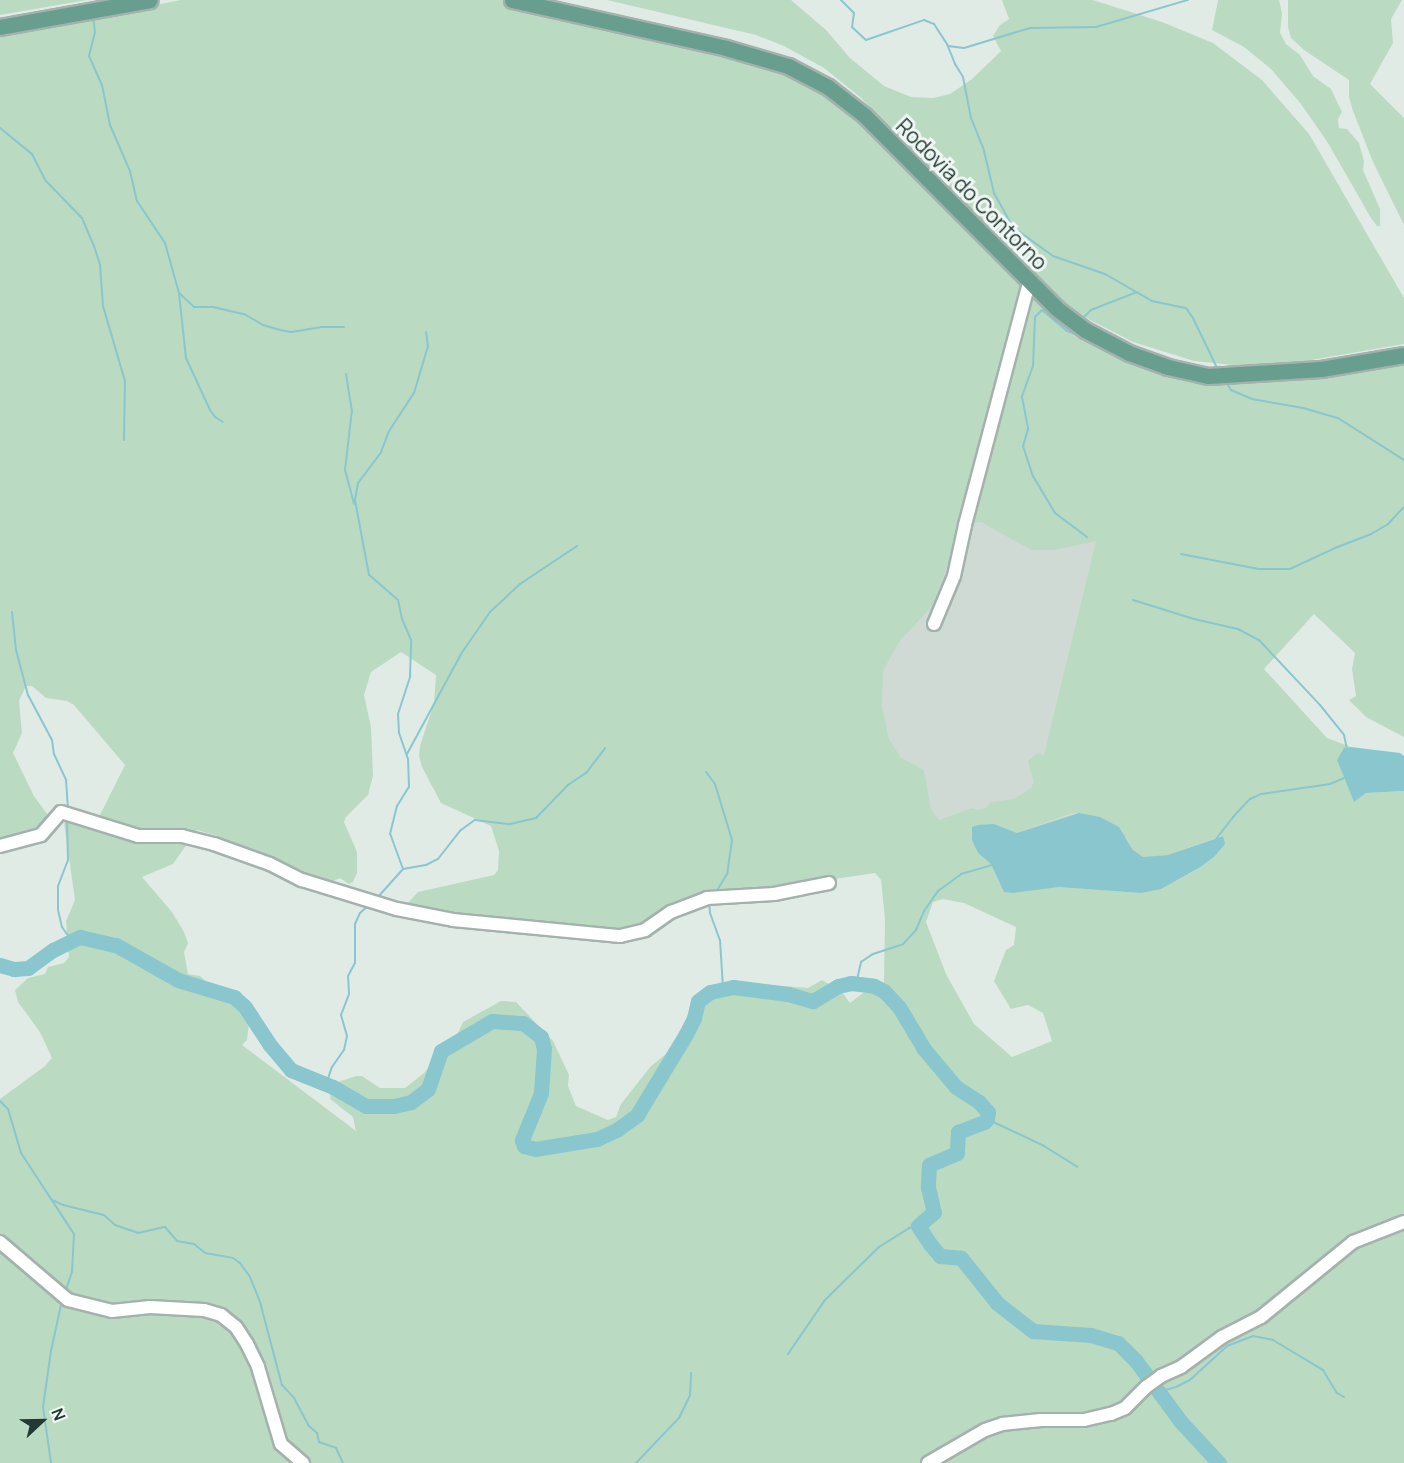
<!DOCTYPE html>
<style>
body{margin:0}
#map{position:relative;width:1404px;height:1463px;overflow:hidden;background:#e1ebe6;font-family:Manrope,sans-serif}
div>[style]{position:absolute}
.built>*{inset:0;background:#cfdad5}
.green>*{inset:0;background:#badbc2}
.water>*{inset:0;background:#8ac6ce}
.stream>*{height:2px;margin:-1px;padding:0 1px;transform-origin:1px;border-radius:1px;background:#8ac6ce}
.river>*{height:15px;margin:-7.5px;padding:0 7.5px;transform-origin:7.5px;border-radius:7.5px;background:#8ac6ce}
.roads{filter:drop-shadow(2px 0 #a4b2ad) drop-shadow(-2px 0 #a4b2ad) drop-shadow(0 2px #a4b2ad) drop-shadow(0 -2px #a4b2ad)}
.minor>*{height:12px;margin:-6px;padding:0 6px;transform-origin:6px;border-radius:6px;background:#fff}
.major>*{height:15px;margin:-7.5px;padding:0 7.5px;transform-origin:7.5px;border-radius:7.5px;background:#679e8e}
span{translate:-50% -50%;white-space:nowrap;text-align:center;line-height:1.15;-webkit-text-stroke:6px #f1f7f4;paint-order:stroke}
.street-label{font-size:21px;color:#223a33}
.north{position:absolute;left:12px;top:1391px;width:60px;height:60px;-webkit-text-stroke:4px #f1f7f4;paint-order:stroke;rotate:68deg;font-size:16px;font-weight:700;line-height:24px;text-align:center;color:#223a33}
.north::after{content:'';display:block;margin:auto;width:21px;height:27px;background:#223a33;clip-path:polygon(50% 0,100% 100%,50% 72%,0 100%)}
</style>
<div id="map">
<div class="built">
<div style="clip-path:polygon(966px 455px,1111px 494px,1198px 920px,981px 900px,832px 727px)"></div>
</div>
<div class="green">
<div style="clip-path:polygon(0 0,87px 0,0 15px)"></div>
<div style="clip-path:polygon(evenodd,181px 0,548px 0,724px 40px,764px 54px,850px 109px,1039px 301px,1193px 378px,1264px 380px,1404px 358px,1404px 737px,1366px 717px,1349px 700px,1356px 696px,1352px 669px,1355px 653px,1314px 614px,1264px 669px,1327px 738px,1351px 747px,1344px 748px,1341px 770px,1354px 801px,1366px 793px,1404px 791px,1404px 1463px,0 1463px,0 1099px,45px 1066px,52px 1058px,40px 1032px,18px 1002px,15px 990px,28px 978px,45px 974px,48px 967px,64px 963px,69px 957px,66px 921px,75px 900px,64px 823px,77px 813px,97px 821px,125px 765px,74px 705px,67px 701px,46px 698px,32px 686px,26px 686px,19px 701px,22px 733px,13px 753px,34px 796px,53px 822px,38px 835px,0 847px,0 35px,181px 0,981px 522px,1031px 550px,1055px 550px,1096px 541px,1044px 755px,1038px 753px,1028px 761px,1034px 782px,1031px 788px,1014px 799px,991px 802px,986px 808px,978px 810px,972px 808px,939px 820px,931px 810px,924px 770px,901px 758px,889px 739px,882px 707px,883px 671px,899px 642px,933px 605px,956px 542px,971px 523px,981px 522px,181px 0,401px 652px,436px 675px,434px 703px,420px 746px,419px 756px,422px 767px,441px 803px,491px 826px,499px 851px,498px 870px,494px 875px,418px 892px,406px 905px,444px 918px,608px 937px,641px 928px,683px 901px,713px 889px,740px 893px,875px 873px,881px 880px,885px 919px,884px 981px,881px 996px,875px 992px,863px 993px,850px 1003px,842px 992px,822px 980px,808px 988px,732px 982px,724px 993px,705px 1003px,681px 1042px,651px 1066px,621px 1104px,616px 1117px,608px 1120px,576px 1106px,568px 1086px,569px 1075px,553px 1041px,516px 1002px,501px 1001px,463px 1022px,458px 1033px,424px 1073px,405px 1088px,380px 1088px,362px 1076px,356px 1076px,332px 1084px,330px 1099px,353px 1117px,356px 1131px,242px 1045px,247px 1040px,250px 1015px,245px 1001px,223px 997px,200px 976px,188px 974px,184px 952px,188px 943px,184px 932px,172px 912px,142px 877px,173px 864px,197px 830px,218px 836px,250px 856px,318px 882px,331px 882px,340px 878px,349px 884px,353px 882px,357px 873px,357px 852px,344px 822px,346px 817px,368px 795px,373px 776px,371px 727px,364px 695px,371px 672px,401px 652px,181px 0,1072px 813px,1079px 813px,1128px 839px,1133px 850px,1143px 857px,1168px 855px,1222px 836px,1214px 857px,1199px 868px,1179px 880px,1141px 893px,1059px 887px,1004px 892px,991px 864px,978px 853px,971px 833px,994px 824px,1017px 833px,1072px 813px,181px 0,943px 899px,964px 903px,1016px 927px,1014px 945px,1006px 950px,994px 981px,1011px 1009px,1028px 1005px,1043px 1013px,1052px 1041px,1012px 1057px,974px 1024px,946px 974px,926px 922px,933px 902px,943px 899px)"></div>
<div style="clip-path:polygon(607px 0,791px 0,826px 30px,850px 58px,884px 86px,911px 97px,933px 98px,950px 94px,972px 79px,1001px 51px,993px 36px,1000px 25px,1009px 19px,1002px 0,1093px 0,1162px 22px,1213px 43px,1262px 80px,1309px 134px,1404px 298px,1404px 344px,1294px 363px,1242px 366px,1194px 361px,1133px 342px,1090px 320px,1063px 302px,860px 97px,824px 68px,784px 46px,756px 35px)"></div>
<div style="clip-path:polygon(1218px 0,1279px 0,1282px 14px,1280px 33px,1286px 44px,1300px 55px,1313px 76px,1331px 89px,1342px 112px,1338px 119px,1339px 128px,1347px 129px,1359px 143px,1364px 161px,1363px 170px,1380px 209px,1380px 226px,1377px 226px,1371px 218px,1328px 143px,1301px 104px,1271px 69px,1244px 47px,1212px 30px)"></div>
<div style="clip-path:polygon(1288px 0,1402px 0,1391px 19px,1393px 43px,1370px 84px,1404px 118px,1404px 225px,1373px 162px,1353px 111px,1349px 97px,1349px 80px,1304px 50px,1291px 38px,1288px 27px)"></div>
</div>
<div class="water">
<div style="clip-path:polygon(1351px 747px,1400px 753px,1404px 756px,1404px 791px,1366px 793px,1354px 802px,1337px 760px,1344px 748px)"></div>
<div style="clip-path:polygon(1079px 813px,1100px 817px,1119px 827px,1133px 850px,1143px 857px,1168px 855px,1223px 836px,1225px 844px,1214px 857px,1199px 868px,1161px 889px,1141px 893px,1059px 887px,1013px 893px,1004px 892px,991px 864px,978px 853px,972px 840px,972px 827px,978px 825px,994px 824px,1017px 833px)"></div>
</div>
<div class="stream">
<div style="left:841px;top:0;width:18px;rotate:45deg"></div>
<div style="left:854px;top:13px;width:14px;rotate:98deg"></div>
<div style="left:852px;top:27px;width:19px;rotate:43deg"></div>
<div style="left:866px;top:40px;width:61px;rotate:-19deg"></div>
<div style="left:924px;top:20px;width:11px;rotate:22deg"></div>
<div style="left:934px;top:24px;width:24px;rotate:57deg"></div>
<div style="left:947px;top:44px;width:22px;rotate:68deg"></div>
<div style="left:955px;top:64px;width:15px;rotate:58deg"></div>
<div style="left:963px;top:77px;width:42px;rotate:79deg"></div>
<div style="left:971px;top:118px;width:35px;rotate:68deg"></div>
<div style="left:984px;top:151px;width:43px;rotate:76.6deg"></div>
<div style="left:994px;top:193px;width:39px;rotate:61deg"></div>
<div style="left:1013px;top:227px;width:49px;rotate:35.9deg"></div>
<div style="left:1053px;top:256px;width:55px;rotate:19.1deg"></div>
<div style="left:1105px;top:274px;width:54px;rotate:29.9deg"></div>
<div style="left:1152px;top:301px;width:35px;rotate:12deg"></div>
<div style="left:1186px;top:308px;width:12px;rotate:55deg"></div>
<div style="left:1193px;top:318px;width:58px;rotate:64.3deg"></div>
<div style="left:93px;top:16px;width:16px;rotate:83deg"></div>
<div style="left:95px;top:32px;width:25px;rotate:104deg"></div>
<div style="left:89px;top:56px;width:32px;rotate:66deg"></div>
<div style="left:102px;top:85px;width:41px;rotate:78.7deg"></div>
<div style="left:110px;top:125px;width:50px;rotate:66.5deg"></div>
<div style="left:130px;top:171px;width:31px;rotate:77deg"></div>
<div style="left:137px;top:201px;width:50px;rotate:56.3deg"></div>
<div style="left:165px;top:243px;width:52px;rotate:74.4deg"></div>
<div style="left:179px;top:293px;width:65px;rotate:83.9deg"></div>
<div style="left:186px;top:358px;width:57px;rotate:65.2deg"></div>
<div style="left:210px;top:410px;width:9px;rotate:54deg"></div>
<div style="left:215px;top:417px;width:9px;rotate:32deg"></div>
<div style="left:948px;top:46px;width:16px;rotate:7deg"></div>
<div style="left:964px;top:48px;width:69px;rotate:-16.9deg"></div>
<div style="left:1030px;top:28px;width:66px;rotate:-0.9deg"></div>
<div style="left:1096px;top:27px;width:96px;rotate:-16.4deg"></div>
<div style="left:0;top:128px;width:41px;rotate:39.1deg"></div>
<div style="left:32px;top:154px;width:29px;rotate:63deg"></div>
<div style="left:45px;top:180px;width:53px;rotate:45.8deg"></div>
<div style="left:82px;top:218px;width:30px;rotate:67deg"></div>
<div style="left:94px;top:246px;width:20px;rotate:72deg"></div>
<div style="left:100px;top:265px;width:41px;rotate:85.8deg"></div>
<div style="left:103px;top:306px;width:78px;rotate:73.7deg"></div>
<div style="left:125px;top:381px;width:59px;rotate:91deg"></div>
<div style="left:179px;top:293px;width:21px;rotate:43deg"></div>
<div style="left:194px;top:307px;width:19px"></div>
<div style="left:213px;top:307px;width:32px;rotate:13deg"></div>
<div style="left:244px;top:314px;width:22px;rotate:30deg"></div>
<div style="left:263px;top:325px;width:18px;rotate:16deg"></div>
<div style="left:280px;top:330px;width:11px;rotate:10deg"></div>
<div style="left:291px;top:332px;width:30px;rotate:-9deg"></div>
<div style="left:321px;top:327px;width:23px"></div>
<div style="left:1081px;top:320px;width:14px;rotate:-45deg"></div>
<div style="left:1091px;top:310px;width:49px;rotate:-21.4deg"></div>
<div style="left:1075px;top:330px;width:4px;rotate:124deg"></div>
<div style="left:1073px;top:333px;width:6px;rotate:-162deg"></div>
<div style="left:1067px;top:331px;width:33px;rotate:-140deg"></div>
<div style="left:1042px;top:310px;width:10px;rotate:135deg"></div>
<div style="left:1035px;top:317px;width:49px;rotate:92.3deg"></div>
<div style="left:1033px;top:366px;width:33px;rotate:110deg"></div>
<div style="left:1022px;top:397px;width:33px;rotate:79deg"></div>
<div style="left:1028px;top:429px;width:18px;rotate:106deg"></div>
<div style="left:1023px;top:446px;width:32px;rotate:72deg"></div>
<div style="left:1033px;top:476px;width:43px;rotate:59.3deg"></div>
<div style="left:1055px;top:513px;width:40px;rotate:37deg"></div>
<div style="left:346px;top:374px;width:36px;rotate:81deg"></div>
<div style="left:352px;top:410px;width:60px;rotate:96.7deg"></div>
<div style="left:345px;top:470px;width:35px;rotate:75deg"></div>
<div style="left:1225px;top:380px;width:12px;rotate:59deg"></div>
<div style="left:1231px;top:390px;width:23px;rotate:23deg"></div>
<div style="left:1252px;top:399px;width:52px;rotate:10deg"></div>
<div style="left:1303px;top:408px;width:36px;rotate:16deg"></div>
<div style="left:1338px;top:418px;width:78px;rotate:32.5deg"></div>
<div style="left:1181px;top:554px;width:79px;rotate:10.9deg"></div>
<div style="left:1259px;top:569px;width:31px"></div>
<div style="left:1290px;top:569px;width:50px;rotate:-25deg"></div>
<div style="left:1335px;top:548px;width:39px;rotate:-21deg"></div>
<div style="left:1371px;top:534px;width:20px;rotate:-30deg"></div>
<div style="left:1388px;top:524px;width:23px;rotate:-47deg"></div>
<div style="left:1133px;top:600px;width:64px;rotate:17.3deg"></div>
<div style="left:1194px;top:619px;width:45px;rotate:12.8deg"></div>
<div style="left:1238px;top:629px;width:24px;rotate:28deg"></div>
<div style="left:1259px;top:640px;width:89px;rotate:46.8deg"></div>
<div style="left:1320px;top:705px;width:38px;rotate:51deg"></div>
<div style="left:1344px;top:735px;width:14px;rotate:78deg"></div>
<div style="left:12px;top:612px;width:38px;rotate:84deg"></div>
<div style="left:16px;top:650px;width:47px;rotate:75.1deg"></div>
<div style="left:28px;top:695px;width:51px;rotate:61.9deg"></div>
<div style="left:52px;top:740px;width:14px;rotate:82deg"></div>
<div style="left:54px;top:754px;width:29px;rotate:65deg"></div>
<div style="left:66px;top:780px;width:28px;rotate:86deg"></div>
<div style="left:407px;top:754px;width:114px;rotate:-61.6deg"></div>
<div style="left:461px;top:654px;width:51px;rotate:-55.4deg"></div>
<div style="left:490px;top:612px;width:41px;rotate:-43deg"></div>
<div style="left:520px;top:584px;width:69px;rotate:-33.7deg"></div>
<div style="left:706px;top:772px;width:15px;rotate:53deg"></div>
<div style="left:715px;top:784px;width:59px;rotate:73.1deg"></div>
<div style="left:732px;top:840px;width:34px;rotate:98deg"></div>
<div style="left:727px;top:874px;width:21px;rotate:121deg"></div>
<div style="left:67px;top:820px;width:40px;rotate:88.6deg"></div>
<div style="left:68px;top:860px;width:28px;rotate:111deg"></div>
<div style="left:58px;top:886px;width:24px;rotate:90deg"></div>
<div style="left:58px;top:910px;width:17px;rotate:77deg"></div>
<div style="left:62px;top:927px;width:16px;rotate:55deg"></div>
<div style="left:1216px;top:839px;width:28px;rotate:-52deg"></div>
<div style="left:1233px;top:817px;width:25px;rotate:-47deg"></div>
<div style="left:1250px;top:799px;width:12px;rotate:-24deg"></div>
<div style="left:1261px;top:794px;width:70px;rotate:-8.2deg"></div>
<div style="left:1330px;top:784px;width:15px;rotate:-23deg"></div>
<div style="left:403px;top:869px;width:37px;rotate:-110deg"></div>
<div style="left:390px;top:834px;width:29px;rotate:-76deg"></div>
<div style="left:397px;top:806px;width:22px;rotate:-58deg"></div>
<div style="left:409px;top:787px;width:28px;rotate:-92deg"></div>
<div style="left:408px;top:759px;width:28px;rotate:-109deg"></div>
<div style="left:399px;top:733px;width:19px;rotate:-93deg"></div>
<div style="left:398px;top:714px;width:40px;rotate:-72deg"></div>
<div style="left:410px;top:676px;width:36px;rotate:-88deg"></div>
<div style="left:411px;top:640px;width:23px;rotate:-113deg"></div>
<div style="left:402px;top:619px;width:19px;rotate:-102deg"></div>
<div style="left:398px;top:600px;width:38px;rotate:-139deg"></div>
<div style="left:369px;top:575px;width:76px;rotate:-100.6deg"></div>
<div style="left:355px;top:500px;width:17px;rotate:-80deg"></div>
<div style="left:358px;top:483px;width:39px;rotate:-53deg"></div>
<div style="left:381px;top:452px;width:22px;rotate:-69deg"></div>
<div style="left:389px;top:431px;width:45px;rotate:-56.7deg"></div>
<div style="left:414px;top:393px;width:49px;rotate:-73.4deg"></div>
<div style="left:428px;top:346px;width:14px;rotate:-98deg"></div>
<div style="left:403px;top:869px;width:23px;rotate:-10deg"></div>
<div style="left:426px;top:865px;width:13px;rotate:-27deg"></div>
<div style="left:438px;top:859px;width:37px;rotate:-52deg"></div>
<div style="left:461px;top:830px;width:17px;rotate:-36deg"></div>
<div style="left:475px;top:820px;width:35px;rotate:7deg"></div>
<div style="left:510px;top:824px;width:27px;rotate:-13deg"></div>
<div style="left:536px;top:818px;width:46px;rotate:-45.9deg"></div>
<div style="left:568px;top:785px;width:23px;rotate:-34deg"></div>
<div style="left:587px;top:772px;width:30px;rotate:-53deg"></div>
<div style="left:377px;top:898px;width:39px;rotate:-48deg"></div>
<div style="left:709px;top:901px;width:12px;rotate:85deg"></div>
<div style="left:710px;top:913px;width:29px;rotate:70deg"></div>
<div style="left:720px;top:940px;width:48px;rotate:86.4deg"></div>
<div style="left:856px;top:984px;width:23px;rotate:-77deg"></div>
<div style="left:861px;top:962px;width:14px;rotate:-34deg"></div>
<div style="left:873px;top:954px;width:32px;rotate:-18deg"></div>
<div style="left:903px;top:944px;width:19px;rotate:-47deg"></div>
<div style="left:916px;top:930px;width:21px;rotate:-67deg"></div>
<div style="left:924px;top:911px;width:24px;rotate:-55deg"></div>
<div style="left:938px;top:891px;width:29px;rotate:-36deg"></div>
<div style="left:961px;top:874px;width:33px;rotate:-16deg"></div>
<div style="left:326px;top:1085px;width:19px;rotate:-72deg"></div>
<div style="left:332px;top:1067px;width:21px;rotate:-55deg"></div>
<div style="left:344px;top:1050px;width:14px;rotate:-78deg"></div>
<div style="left:347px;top:1036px;width:22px;rotate:-106deg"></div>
<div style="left:341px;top:1015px;width:22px;rotate:-69deg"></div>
<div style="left:349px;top:994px;width:18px;rotate:-93deg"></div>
<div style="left:348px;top:976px;width:15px;rotate:-62deg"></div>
<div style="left:355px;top:963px;width:39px;rotate:-90deg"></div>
<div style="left:355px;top:924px;width:12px;rotate:-66deg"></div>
<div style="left:360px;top:913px;width:11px;rotate:-41deg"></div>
<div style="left:0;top:1101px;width:11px;rotate:45deg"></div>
<div style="left:8px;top:1109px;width:46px;rotate:73.5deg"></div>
<div style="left:21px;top:1153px;width:97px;rotate:56.8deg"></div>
<div style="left:74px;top:1234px;width:38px;rotate:93deg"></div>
<div style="left:72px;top:1272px;width:21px;rotate:109deg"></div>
<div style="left:987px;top:1119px;width:63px;rotate:25.3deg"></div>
<div style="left:1044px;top:1146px;width:39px;rotate:32deg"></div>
<div style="left:52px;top:1200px;width:12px;rotate:24deg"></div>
<div style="left:63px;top:1205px;width:42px;rotate:13.7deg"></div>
<div style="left:104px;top:1215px;width:15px;rotate:42deg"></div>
<div style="left:115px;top:1225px;width:24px;rotate:19deg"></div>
<div style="left:138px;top:1233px;width:28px;rotate:-13deg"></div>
<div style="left:165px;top:1227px;width:18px;rotate:49deg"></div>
<div style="left:177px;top:1241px;width:17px;rotate:10deg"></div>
<div style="left:194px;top:1244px;width:14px;rotate:39deg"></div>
<div style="left:205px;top:1253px;width:28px;rotate:10deg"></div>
<div style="left:233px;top:1258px;width:9px;rotate:36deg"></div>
<div style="left:240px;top:1263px;width:17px;rotate:54deg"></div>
<div style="left:250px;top:1277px;width:27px;rotate:68deg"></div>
<div style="left:260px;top:1302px;width:86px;rotate:75.2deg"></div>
<div style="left:282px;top:1385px;width:18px;rotate:47deg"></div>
<div style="left:294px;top:1398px;width:32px;rotate:62deg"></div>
<div style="left:309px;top:1426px;width:11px;rotate:41deg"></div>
<div style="left:317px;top:1433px;width:9px;rotate:77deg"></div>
<div style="left:319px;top:1442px;width:18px;rotate:19deg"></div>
<div style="left:336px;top:1448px;width:17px;rotate:65deg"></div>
<div style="left:788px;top:1354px;width:65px;rotate:-55.6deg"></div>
<div style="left:825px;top:1300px;width:76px;rotate:-44.5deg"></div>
<div style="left:879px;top:1247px;width:36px;rotate:-32deg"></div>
<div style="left:909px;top:1228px;width:11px;rotate:-22deg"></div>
<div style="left:1157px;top:1386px;width:9px;rotate:27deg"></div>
<div style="left:1165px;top:1390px;width:11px;rotate:-15deg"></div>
<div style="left:1176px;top:1387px;width:16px;rotate:-27deg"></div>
<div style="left:1190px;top:1380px;width:50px;rotate:-42.6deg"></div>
<div style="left:1227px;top:1346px;width:28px;rotate:-21deg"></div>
<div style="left:1253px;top:1336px;width:20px;rotate:11deg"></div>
<div style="left:1273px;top:1340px;width:58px;rotate:31deg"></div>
<div style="left:1323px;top:1370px;width:27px;rotate:59deg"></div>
<div style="left:1337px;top:1393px;width:8px;rotate:30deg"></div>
<div style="left:51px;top:1463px;width:57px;rotate:-98.1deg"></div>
<div style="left:43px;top:1407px;width:57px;rotate:-81.9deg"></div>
<div style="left:51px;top:1351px;width:52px;rotate:-77.8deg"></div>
<div style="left:636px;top:1463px;width:62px;rotate:-46.3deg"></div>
<div style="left:679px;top:1418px;width:25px;rotate:-64deg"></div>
<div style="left:690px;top:1395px;width:22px;rotate:-87deg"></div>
</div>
<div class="river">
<div style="left:0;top:965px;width:15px;rotate:16deg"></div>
<div style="left:14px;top:969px;width:14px;rotate:-4deg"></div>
<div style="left:28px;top:968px;width:31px;rotate:-36deg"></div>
<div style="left:53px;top:950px;width:30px;rotate:-26deg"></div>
<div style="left:80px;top:937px;width:37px;rotate:13deg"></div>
<div style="left:116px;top:945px;width:71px;rotate:29.4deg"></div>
<div style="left:178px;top:980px;width:59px;rotate:16.9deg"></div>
<div style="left:234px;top:997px;width:15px;rotate:42deg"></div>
<div style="left:245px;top:1007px;width:45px;rotate:56.7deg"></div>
<div style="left:270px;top:1045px;width:33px;rotate:50deg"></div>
<div style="left:291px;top:1070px;width:45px;rotate:22deg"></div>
<div style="left:333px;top:1087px;width:38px;rotate:30deg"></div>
<div style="left:366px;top:1106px;width:28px"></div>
<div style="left:394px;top:1106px;width:17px;rotate:-13deg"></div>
<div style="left:411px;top:1102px;width:21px;rotate:-37deg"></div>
<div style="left:428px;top:1089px;width:40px;rotate:-71.1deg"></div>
<div style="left:441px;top:1051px;width:59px;rotate:-30.5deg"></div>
<div style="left:492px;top:1021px;width:31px;rotate:4deg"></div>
<div style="left:523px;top:1023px;width:23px;rotate:38deg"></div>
<div style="left:541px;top:1037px;width:12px;rotate:76deg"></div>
<div style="left:544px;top:1049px;width:44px;rotate:93.9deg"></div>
<div style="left:541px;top:1093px;width:51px;rotate:112deg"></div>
<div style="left:522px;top:1140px;width:6px;rotate:72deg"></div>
<div style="left:524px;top:1146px;width:11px;rotate:15deg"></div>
<div style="left:535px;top:1149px;width:63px;rotate:-9.2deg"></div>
<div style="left:597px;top:1139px;width:23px;rotate:-25deg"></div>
<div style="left:618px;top:1129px;width:24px;rotate:-36deg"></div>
<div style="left:637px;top:1115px;width:95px;rotate:-58.8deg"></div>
<div style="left:686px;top:1034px;width:18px;rotate:-63deg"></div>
<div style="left:694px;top:1018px;width:17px;rotate:-77deg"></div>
<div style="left:698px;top:1001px;width:15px;rotate:-37deg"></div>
<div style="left:710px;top:992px;width:24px;rotate:-12deg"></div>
<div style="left:733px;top:987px;width:55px;rotate:7.3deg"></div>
<div style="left:788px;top:994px;width:26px;rotate:16deg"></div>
<div style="left:813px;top:1001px;width:29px;rotate:-31deg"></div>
<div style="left:838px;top:986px;width:13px;rotate:-13deg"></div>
<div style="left:851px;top:983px;width:23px;rotate:7deg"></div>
<div style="left:874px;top:986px;width:11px;rotate:27deg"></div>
<div style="left:884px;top:991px;width:22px;rotate:47deg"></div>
<div style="left:899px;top:1007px;width:49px;rotate:59.2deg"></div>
<div style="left:924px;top:1049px;width:50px;rotate:49.9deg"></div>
<div style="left:956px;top:1087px;width:27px;rotate:33deg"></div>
<div style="left:979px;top:1102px;width:13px;rotate:48deg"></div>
<div style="left:988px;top:1112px;width:7px;rotate:98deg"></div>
<div style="left:987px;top:1119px;width:4px;rotate:135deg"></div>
<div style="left:984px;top:1122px;width:28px;rotate:159deg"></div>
<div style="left:958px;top:1132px;width:21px;rotate:93deg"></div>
<div style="left:957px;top:1153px;width:30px;rotate:157deg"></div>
<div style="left:929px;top:1165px;width:22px;rotate:93deg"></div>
<div style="left:928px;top:1187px;width:26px;rotate:77deg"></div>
<div style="left:934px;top:1212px;width:21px;rotate:139deg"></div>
<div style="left:918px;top:1226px;width:22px;rotate:56deg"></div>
<div style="left:930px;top:1244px;width:16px;rotate:50deg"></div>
<div style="left:940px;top:1256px;width:21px;rotate:5deg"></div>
<div style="left:961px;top:1258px;width:58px;rotate:51.3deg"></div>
<div style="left:997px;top:1303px;width:46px;rotate:37.9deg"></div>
<div style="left:1033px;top:1331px;width:58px;rotate:3.9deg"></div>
<div style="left:1091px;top:1335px;width:28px;rotate:17deg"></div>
<div style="left:1118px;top:1343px;width:25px;rotate:45deg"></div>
<div style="left:1136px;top:1361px;width:76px;rotate:53.6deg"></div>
<div style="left:1181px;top:1422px;width:56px;rotate:47.2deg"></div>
</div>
<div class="roads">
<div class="minor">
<div style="left:934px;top:624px;width:52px;rotate:-67.4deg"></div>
<div style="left:954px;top:576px;width:52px;rotate:-77.8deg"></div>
<div style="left:965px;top:525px;width:251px;rotate:-75.2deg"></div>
<div style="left:0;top:846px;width:42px;rotate:-15deg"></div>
<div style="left:41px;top:835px;width:30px;rotate:-49deg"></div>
<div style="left:61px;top:812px;width:81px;rotate:17.3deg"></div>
<div style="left:138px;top:836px;width:44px"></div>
<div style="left:182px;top:836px;width:33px;rotate:14deg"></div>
<div style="left:214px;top:844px;width:59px;rotate:19.7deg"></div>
<div style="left:270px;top:864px;width:36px;rotate:27deg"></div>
<div style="left:302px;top:880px;width:99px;rotate:17deg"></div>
<div style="left:397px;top:909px;width:57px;rotate:11.1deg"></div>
<div style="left:453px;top:920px;width:168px;rotate:5.5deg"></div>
<div style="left:620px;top:936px;width:26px;rotate:-13deg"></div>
<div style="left:645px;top:930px;width:32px;rotate:-35deg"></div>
<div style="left:671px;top:912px;width:39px;rotate:-21deg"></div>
<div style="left:707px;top:898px;width:67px;rotate:-3.4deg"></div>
<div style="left:774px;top:894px;width:56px;rotate:-11.3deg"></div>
<div style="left:0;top:1242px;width:89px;rotate:40.5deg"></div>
<div style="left:68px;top:1300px;width:45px;rotate:14deg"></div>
<div style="left:112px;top:1311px;width:38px;rotate:-6deg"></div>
<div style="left:150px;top:1307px;width:54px;rotate:3.2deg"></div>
<div style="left:204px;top:1310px;width:18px;rotate:16deg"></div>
<div style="left:221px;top:1315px;width:19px;rotate:39deg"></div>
<div style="left:236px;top:1327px;width:20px;rotate:57deg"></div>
<div style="left:247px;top:1344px;width:25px;rotate:64deg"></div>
<div style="left:258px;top:1367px;width:80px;rotate:73.4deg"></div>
<div style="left:281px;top:1444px;width:29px;rotate:41deg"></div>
<div style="left:928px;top:1463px;width:66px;rotate:-30.1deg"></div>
<div style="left:985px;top:1430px;width:18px;rotate:-19deg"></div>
<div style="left:1002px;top:1424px;width:39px;rotate:-6deg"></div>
<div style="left:1041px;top:1420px;width:43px"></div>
<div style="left:1084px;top:1420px;width:28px;rotate:-13deg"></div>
<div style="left:1111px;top:1414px;width:15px;rotate:-23deg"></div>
<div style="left:1125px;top:1408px;width:30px;rotate:-45deg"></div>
<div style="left:1146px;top:1387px;width:19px;rotate:-36deg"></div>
<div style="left:1161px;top:1376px;width:22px;rotate:-24deg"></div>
<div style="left:1181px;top:1367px;width:51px;rotate:-36.2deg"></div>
<div style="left:1222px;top:1337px;width:44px;rotate:-27.1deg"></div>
<div style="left:1261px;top:1317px;width:119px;rotate:-39.2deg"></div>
<div style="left:1353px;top:1242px;width:55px;rotate:-21.4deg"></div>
</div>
<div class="major">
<div style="left:512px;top:0;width:219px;rotate:12.6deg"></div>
<div style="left:726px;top:48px;width:65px;rotate:16.2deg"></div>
<div style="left:788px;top:66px;width:45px;rotate:27.7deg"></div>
<div style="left:828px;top:87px;width:46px;rotate:37.9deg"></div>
<div style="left:864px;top:115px;width:272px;rotate:45.1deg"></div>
<div style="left:1056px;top:308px;width:36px;rotate:37deg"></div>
<div style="left:1085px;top:330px;width:50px;rotate:27.6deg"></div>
<div style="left:1129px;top:353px;width:41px;rotate:19.7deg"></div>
<div style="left:1168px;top:367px;width:41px;rotate:12.7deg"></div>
<div style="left:1208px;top:376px;width:113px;rotate:-3.5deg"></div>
<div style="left:1321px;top:369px;width:84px;rotate:-9.6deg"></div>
<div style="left:0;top:27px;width:152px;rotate:-10.2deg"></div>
</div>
</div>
<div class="street-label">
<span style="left:972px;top:194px;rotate:45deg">Rodovia do Contorno</span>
</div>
<div class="north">N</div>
</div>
